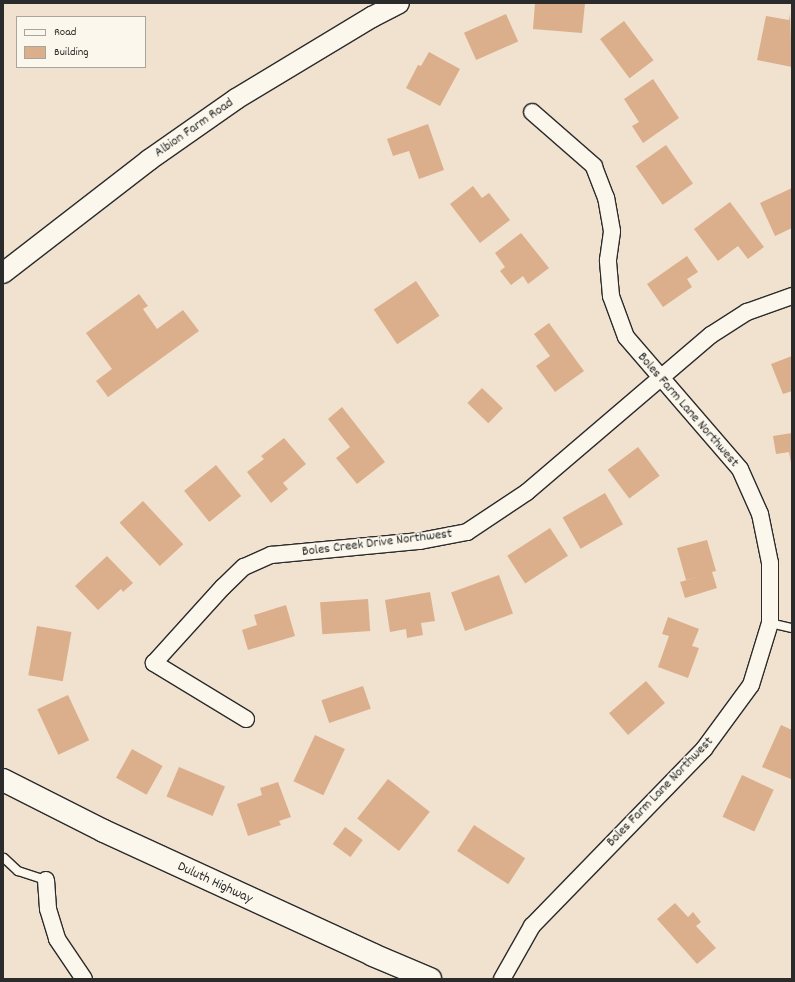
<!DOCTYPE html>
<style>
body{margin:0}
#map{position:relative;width:795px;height:982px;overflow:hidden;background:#f1e1cf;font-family:Dekko,sans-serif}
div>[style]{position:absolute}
.building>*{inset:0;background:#dbaf8c;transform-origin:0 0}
.roads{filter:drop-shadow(1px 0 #2b2b2b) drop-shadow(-1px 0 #2b2b2b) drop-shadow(0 1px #2b2b2b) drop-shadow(0 -1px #2b2b2b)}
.service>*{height:8px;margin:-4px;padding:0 4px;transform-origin:4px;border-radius:4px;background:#fbf7ec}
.minor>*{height:16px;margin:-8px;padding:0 8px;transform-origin:8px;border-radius:8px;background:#fbf7ec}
.tertiary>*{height:20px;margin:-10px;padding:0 10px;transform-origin:10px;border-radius:10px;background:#fbf7ec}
.secondary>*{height:22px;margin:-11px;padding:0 11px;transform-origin:11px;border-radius:11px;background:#fbf7ec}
span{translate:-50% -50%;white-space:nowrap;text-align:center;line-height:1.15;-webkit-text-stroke:3px #fbf7ec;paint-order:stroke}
.street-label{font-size:14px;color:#2b2b2b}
.frame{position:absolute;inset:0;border:4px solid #2b2b2b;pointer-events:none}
.legend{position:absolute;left:16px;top:16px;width:130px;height:52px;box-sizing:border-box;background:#fbf7ec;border:1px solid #a8a59f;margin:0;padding:5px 7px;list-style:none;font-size:12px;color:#2b2b2b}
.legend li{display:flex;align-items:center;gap:8px;height:20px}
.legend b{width:20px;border:1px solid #a8a59f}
</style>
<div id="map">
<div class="building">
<div style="clip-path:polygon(535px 3px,585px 3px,582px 33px,533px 29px)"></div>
<div style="left:506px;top:14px;width:30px;height:46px;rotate:66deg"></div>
<div style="clip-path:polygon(790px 14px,792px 67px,757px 60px,766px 16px,789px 20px)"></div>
<div style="left:624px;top:21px;width:49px;height:30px;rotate:53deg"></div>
<div style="clip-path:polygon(429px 52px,460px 69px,440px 106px,406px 88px,418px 65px,421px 66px)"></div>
<div style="clip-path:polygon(653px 79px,679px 118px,643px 143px,632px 126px,639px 122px,624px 99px)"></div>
<div style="clip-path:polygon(428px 124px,444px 170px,419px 179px,409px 151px,393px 156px,387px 139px)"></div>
<div style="left:666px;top:145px;width:47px;height:37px;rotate:55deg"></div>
<div style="clip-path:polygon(473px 186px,482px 198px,489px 193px,510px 220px,480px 243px,450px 204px)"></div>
<div style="clip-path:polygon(792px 188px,792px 228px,775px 236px,760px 203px)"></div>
<div style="clip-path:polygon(730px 202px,764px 247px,748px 259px,738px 246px,718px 261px,694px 229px)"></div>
<div style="clip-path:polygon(521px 233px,549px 268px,528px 284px,523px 276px,511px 285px,500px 271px,505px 267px,495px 253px)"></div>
<div style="clip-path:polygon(687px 256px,698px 272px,687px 279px,692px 287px,663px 307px,647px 284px)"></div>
<div style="left:416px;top:281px;width:42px;height:51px;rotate:56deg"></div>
<div style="clip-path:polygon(139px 294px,148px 306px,143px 309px,157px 329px,183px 310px,199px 331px,108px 397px,96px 381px,112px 369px,86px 333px)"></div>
<div style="clip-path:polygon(549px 323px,584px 371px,555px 392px,536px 366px,550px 356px,534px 334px)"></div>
<div style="clip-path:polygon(792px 356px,792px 391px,783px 394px,771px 364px)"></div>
<div style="left:482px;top:388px;width:29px;height:21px;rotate:44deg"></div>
<div style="clip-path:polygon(342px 407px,385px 462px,357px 484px,336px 458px,350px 447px,328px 419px)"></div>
<div style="clip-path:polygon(792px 433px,792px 462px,791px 463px,789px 452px,776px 454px,773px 436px)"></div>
<div style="clip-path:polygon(284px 438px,306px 464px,283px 483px,288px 489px,271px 503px,247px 472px,264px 459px,261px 456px)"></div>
<div style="left:638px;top:447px;width:36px;height:38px;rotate:53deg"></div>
<div style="left:216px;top:465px;width:40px;height:41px;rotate:51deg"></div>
<div style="left:605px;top:493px;width:36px;height:49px;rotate:60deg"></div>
<div style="left:143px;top:501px;width:59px;height:32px;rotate:47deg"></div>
<div style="left:550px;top:528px;width:33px;height:51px;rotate:57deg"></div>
<div style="clip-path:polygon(707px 540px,716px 571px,712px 572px,717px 588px,685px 598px,680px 582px,701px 576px,686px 580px,677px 548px)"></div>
<div style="clip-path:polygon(107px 556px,133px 583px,123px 592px,121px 589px,98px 610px,75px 586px)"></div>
<div style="left:499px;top:575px;width:41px;height:51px;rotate:70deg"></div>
<div style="clip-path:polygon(430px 592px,435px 621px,421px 623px,423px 635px,407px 638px,406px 629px,390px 632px,385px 600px)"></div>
<div style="left:368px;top:599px;width:32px;height:48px;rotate:86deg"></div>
<div style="clip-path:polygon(286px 605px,295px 636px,248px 650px,242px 630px,257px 625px,254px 615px)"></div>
<div style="clip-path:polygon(668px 617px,699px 629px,692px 646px,699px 648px,688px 678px,658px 667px,669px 636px,662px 634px)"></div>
<div style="left:37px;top:626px;width:35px;height:50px;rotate:10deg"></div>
<div style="left:646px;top:681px;width:29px;height:49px;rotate:49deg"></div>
<div style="left:363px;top:686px;width:24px;height:44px;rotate:71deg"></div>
<div style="left:68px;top:695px;width:50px;height:34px;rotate:65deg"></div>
<div style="clip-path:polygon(781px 725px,792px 730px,791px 779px,762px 767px)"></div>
<div style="left:315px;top:735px;width:33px;height:51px;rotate:25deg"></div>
<div style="left:132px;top:749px;width:35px;height:33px;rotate:29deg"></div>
<div style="left:179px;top:767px;width:50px;height:32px;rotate:23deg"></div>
<div style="left:742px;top:775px;width:35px;height:46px;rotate:25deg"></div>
<div style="left:388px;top:779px;width:53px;height:50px;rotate:38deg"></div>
<div style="clip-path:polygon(278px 782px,291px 817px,279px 821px,281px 825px,248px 836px,237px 804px,262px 795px,260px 788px)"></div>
<div style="left:474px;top:825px;width:61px;height:31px;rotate:33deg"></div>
<div style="left:345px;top:827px;width:22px;height:21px;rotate:36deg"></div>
<div style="clip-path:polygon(675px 903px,688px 917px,693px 912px,701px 922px,696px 926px,716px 948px,697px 964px,657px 919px)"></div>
</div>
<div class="roads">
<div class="service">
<div style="left:770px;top:623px;width:23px;rotate:13deg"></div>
<div style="left:4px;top:858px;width:19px;rotate:43deg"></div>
<div style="left:18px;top:871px;width:29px;rotate:18deg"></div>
</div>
<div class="minor">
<div style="left:246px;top:719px;width:108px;rotate:-148.7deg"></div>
<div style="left:154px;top:663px;width:103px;rotate:-47.8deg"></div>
<div style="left:223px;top:587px;width:29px;rotate:-44deg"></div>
<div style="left:244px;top:567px;width:30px;rotate:-24deg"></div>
<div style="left:271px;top:555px;width:150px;rotate:-5.4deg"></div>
<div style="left:420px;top:541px;width:48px;rotate:-10.8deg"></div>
<div style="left:467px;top:532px;width:72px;rotate:-33.7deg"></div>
<div style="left:527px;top:492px;width:242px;rotate:-40.5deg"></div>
<div style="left:711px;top:335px;width:43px;rotate:-32.6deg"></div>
<div style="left:747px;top:312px;width:48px;rotate:-19.6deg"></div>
<div style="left:46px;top:880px;width:29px;rotate:86deg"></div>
<div style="left:48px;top:909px;width:31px;rotate:73deg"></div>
<div style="left:57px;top:939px;width:48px;rotate:56deg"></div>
<div style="left:502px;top:979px;width:61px;rotate:-60.5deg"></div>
<div style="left:532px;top:926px;width:247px;rotate:-45.8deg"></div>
<div style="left:704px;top:749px;width:79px;rotate:-53.7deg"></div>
<div style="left:751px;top:685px;width:65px;rotate:-73deg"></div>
<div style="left:770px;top:623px;width:60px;rotate:-90deg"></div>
<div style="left:770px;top:563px;width:50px;rotate:-101.5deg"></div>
<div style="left:760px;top:514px;width:49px;rotate:-114deg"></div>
<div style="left:740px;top:469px;width:174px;rotate:-130.8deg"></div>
<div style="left:626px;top:337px;width:44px;rotate:-110.1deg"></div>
<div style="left:611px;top:296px;width:36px;rotate:-95deg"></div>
<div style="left:608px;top:260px;width:29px;rotate:-82deg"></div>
<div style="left:612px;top:231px;width:34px;rotate:-100deg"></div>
<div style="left:606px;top:198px;width:34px;rotate:-111deg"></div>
<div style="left:594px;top:166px;width:82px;rotate:-138.9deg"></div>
</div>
<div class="tertiary">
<div style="left:3px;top:273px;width:185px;rotate:-37.7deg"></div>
<div style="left:149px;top:160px;width:106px;rotate:-35deg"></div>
<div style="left:236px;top:99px;width:159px;rotate:-31.1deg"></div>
<div style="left:372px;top:17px;width:30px;rotate:-27deg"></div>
</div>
<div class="secondary">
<div style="left:3px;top:780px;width:113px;rotate:26.8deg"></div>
<div style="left:104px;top:831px;width:296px;rotate:24.7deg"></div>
<div style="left:373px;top:955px;width:62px;rotate:22.8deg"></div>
</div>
</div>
<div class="street-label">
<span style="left:194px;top:128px;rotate:-35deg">Albion Farm Road</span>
<span style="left:688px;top:410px;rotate:49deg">Boles Farm Lane Northwest</span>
<span style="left:377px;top:543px;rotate:-7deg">Boles Creek Drive Northwest</span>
<span style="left:660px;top:792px;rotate:-46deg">Boles Farm Lane Northwest</span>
<span style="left:215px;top:883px;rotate:25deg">Duluth Highway</span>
</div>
<div class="frame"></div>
<ul class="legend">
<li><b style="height:5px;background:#fbf7ec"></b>Road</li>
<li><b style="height:11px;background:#dbaf8c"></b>Building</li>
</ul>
</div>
